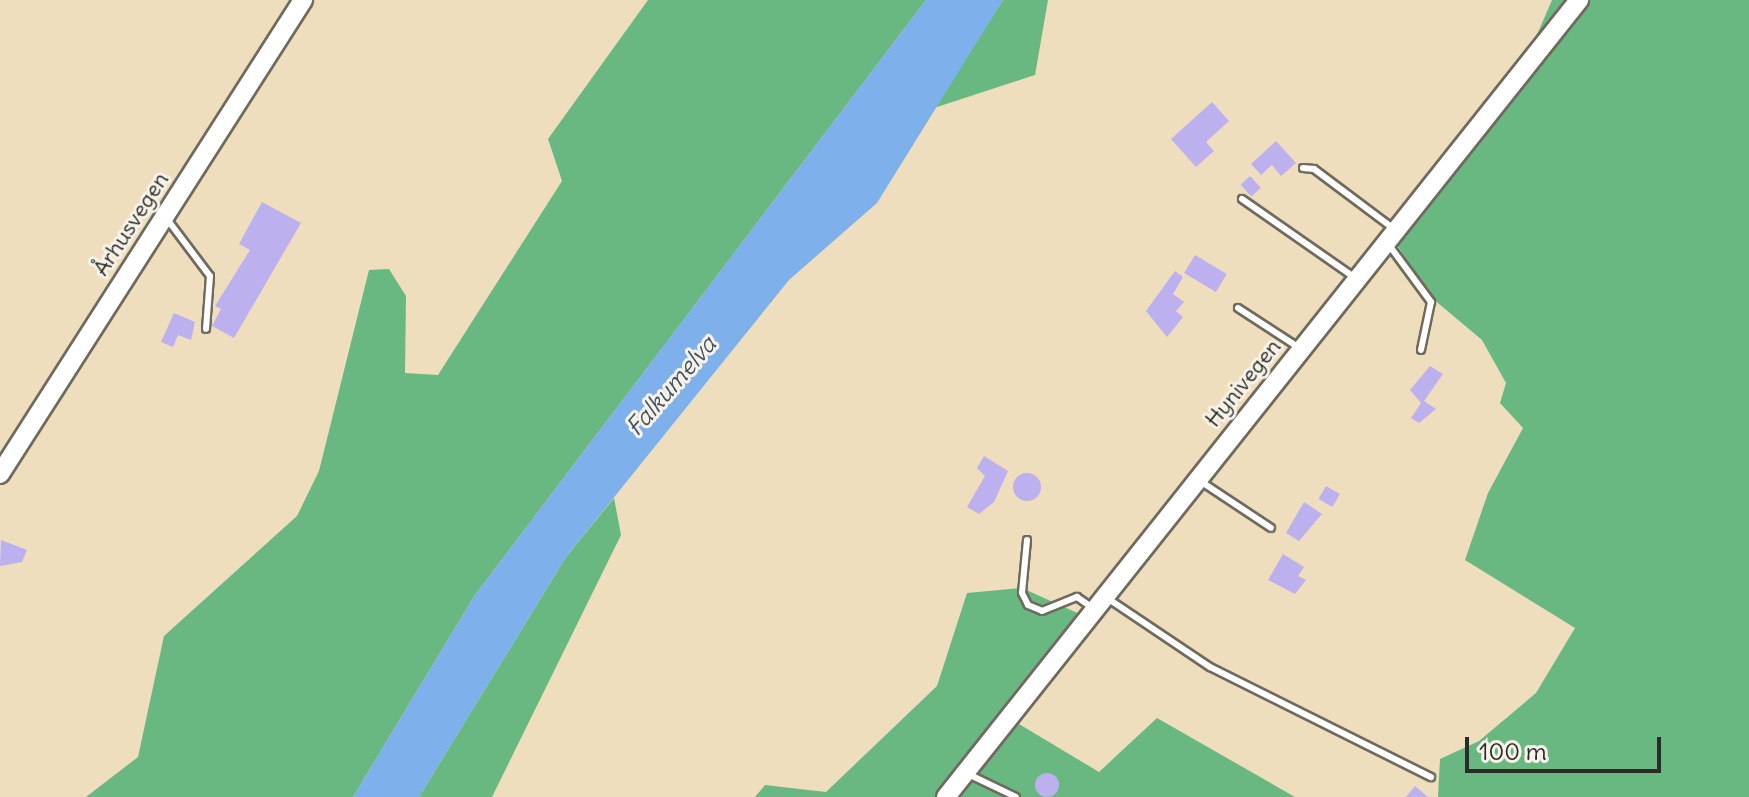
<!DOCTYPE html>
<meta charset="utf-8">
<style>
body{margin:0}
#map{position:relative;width:1749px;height:797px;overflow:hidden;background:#eedebd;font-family:Delius,sans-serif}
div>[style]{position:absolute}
.forest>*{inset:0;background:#69b882}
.water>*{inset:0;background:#7eb1eb}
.building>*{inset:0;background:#bdb0ef;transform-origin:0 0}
.round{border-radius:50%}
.roads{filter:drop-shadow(2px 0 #6f6a5e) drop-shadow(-2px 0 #6f6a5e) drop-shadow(0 2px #6f6a5e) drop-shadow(0 -2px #6f6a5e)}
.lane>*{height:6px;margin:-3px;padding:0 3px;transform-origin:3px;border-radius:3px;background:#fff}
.secondary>*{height:18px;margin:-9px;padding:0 9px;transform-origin:9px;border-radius:9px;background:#fff}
span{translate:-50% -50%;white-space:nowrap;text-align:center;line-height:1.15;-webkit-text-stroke:6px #f7f3e8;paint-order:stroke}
.street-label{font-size:22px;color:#2b2b2b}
.water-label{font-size:24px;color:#445365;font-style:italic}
.scale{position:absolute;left:1465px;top:737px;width:196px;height:36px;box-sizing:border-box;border:4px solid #2b2b2b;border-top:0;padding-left:10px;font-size:24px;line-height:28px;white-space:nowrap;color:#2b2b2b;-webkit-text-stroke:6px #f7f3e8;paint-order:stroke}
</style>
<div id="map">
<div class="forest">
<div style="clip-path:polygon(648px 0,926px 0,475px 595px,353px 797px,86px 797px,138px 757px,164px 636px,297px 516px,319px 471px,369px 270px,389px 269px,406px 296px,405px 373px,438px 375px,562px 181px,548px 139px)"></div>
<div style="clip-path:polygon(1003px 0,1048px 0,1035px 75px,934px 108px)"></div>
<div style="clip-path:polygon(1552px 0,1749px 0,1749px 797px,1438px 797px,1440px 759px,1479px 741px,1536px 693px,1575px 628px,1465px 560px,1488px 493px,1523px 428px,1500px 403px,1506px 383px,1482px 340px,1426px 293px,1392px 236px,1394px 217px,1536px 37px)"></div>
<div style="clip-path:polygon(614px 498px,621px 535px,492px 797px,419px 797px,566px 557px)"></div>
<div style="clip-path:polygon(1022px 588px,1084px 616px,1019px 724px,1099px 772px,1157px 718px,1295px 797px,755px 797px,765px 785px,826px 792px,937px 686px,967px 593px)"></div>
</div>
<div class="water">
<div style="clip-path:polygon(926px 0,1003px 0,877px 203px,789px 280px,566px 557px,419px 797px,353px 797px,475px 595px)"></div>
</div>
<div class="building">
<div style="clip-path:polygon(1212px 102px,1229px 121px,1206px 142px,1214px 151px,1196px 167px,1171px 139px)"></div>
<div style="clip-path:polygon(1276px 141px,1296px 163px,1281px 176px,1272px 165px,1261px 175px,1251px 164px)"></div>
<div style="left:1250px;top:176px;width:16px;height:13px;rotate:47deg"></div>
<div style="clip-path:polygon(262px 202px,301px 223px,234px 338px,212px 326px,221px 309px,215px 306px,250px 250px,239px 244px)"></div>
<div style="left:1195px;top:255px;width:37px;height:21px;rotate:31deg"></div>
<div style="clip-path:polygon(1175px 271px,1183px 277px,1173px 294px,1184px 302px,1176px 311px,1183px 317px,1167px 337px,1146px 311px)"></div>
<div style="clip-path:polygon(174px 313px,195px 322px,191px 340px,178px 335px,173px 347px,161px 342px)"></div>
<div style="clip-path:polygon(1430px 366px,1443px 374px,1424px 401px,1436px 409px,1419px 423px,1411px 418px,1421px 403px,1410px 390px)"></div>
<div style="clip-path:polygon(984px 456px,1008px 471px,994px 502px,979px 514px,967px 507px,985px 476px,977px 468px)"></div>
<div class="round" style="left:1013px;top:473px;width:28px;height:28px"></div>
<div style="left:1326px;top:486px;width:16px;height:15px;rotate:30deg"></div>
<div style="clip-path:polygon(1304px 502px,1322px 514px,1299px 541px,1286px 533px)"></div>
<div style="clip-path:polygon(1px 540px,27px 550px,22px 562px,0 566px)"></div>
<div style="clip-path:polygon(1283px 554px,1304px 567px,1298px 576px,1306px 580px,1295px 594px,1268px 580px)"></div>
<div class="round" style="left:1035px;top:773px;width:24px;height:24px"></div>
<div style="clip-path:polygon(1415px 786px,1428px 797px,1406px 797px)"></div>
</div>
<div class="roads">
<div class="lane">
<div style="left:1303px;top:168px;width:11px;rotate:5deg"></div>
<div style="left:1314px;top:169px;width:99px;rotate:36.8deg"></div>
<div style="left:1242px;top:199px;width:136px;rotate:34.9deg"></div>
<div style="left:167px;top:219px;width:71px;rotate:53deg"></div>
<div style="left:210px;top:276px;width:53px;rotate:94.3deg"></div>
<div style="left:1389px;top:245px;width:71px;rotate:53.6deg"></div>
<div style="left:1431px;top:302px;width:49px;rotate:101.8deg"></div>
<div style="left:1238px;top:308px;width:72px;rotate:33deg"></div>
<div style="left:1200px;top:481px;width:85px;rotate:33.5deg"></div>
<div style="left:1027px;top:540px;width:53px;rotate:95.4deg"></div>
<div style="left:1022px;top:593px;width:13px;rotate:63deg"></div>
<div style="left:1028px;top:605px;width:15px;rotate:23deg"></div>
<div style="left:1042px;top:611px;width:38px;rotate:-22deg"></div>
<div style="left:1077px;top:597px;width:21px;rotate:35deg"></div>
<div style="left:1107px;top:598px;width:124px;rotate:33.8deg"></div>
<div style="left:1210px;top:667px;width:247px;rotate:26.5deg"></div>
<div style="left:968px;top:774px;width:53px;rotate:25.6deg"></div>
</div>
<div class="secondary">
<div style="left:0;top:474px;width:563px;rotate:-57.41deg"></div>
<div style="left:946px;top:797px;width:1018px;rotate:-51.54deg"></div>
</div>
</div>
<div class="street-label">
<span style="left:131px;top:224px;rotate:-57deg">Århusvegen</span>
<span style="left:1243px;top:383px;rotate:-51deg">Hynivegen</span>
</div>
<div class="water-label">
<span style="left:671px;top:386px;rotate:-49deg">Falkumelva</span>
</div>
<div class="scale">100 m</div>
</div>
